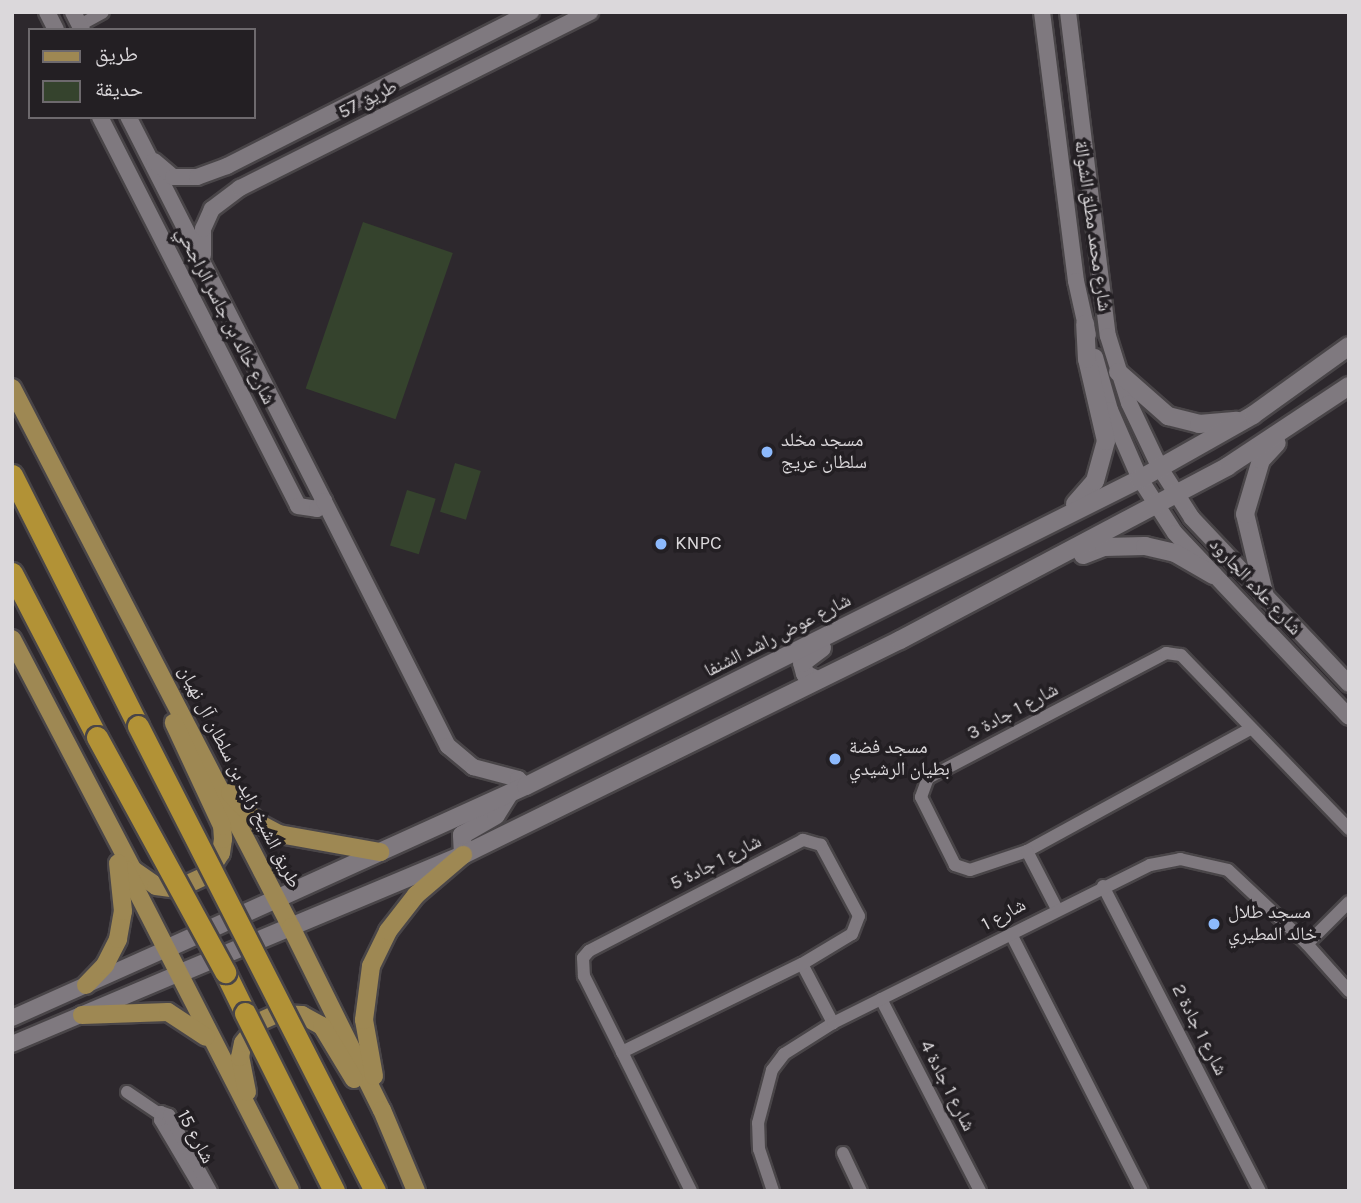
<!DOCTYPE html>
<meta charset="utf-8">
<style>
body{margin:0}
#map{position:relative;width:1361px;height:1203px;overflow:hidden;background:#2d282d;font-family:Karla,"Noto Naskh Arabic",sans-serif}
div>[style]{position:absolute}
.green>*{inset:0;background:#35432d;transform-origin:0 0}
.roads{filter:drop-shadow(2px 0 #494548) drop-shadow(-2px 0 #494548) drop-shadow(0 2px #494548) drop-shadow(0 -2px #494548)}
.minor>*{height:12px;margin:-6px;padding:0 6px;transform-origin:6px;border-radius:6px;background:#7f797f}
.tertiary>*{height:16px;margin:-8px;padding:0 8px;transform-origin:8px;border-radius:8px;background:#7f797f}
.secondary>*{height:18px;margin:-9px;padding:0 9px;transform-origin:9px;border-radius:9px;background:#7f797f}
.primary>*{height:18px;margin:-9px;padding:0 9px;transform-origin:9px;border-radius:9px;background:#9e8853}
.motorway>*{height:21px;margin:-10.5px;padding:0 10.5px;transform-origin:10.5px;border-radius:10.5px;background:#b29236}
.bridges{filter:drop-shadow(2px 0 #494548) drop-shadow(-2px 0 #494548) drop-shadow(0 2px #494548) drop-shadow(0 -2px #494548)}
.motorway-bridge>*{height:21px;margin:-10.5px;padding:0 10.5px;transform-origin:10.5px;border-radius:10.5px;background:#b29236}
.dots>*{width:19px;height:19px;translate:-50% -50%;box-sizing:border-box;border:4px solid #231f23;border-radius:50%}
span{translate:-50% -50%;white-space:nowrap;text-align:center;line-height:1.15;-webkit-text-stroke:7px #231f23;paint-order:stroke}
.street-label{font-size:19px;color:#dbd8db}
.poi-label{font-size:19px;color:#dbd8db}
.left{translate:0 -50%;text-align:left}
.frame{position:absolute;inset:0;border:14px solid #dbd8db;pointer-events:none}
.legend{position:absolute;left:28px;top:28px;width:228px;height:91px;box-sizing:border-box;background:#231f23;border:2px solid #6d696d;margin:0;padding:9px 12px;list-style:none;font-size:21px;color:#dbd8db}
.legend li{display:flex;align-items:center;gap:14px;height:35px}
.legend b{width:35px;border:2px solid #6d696d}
</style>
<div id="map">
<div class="green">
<div style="left:363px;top:222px;width:95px;height:176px;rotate:19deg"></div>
<div style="left:455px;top:463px;width:27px;height:51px;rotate:17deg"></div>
<div style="left:407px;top:490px;width:30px;height:58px;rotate:17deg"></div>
</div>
<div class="roads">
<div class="minor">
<div style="left:80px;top:25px;width:26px;rotate:-29deg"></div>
<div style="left:1250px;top:729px;width:254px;rotate:151.3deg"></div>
<div style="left:1027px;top:851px;width:60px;rotate:161.6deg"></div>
<div style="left:970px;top:870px;width:16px;rotate:-162deg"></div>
<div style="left:955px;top:865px;width:76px;rotate:-116.6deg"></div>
<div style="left:921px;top:797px;width:20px;rotate:-70deg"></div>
<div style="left:928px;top:778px;width:269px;rotate:-27.7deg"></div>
<div style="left:1166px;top:653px;width:15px;rotate:8deg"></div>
<div style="left:1181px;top:655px;width:242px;rotate:46deg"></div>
<div style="left:1027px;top:851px;width:65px;rotate:62.7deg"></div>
<div style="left:1103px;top:886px;width:343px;rotate:62.8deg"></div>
<div style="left:1011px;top:934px;width:288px;rotate:63deg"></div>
<div style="left:1307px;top:944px;width:59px;rotate:-45deg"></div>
<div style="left:802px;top:964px;width:67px;rotate:62.3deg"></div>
<div style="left:881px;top:999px;width:216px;rotate:62.7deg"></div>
<div style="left:622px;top:1052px;width:200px;rotate:-26.1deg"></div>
<div style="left:802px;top:964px;width:58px;rotate:-31deg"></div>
<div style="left:852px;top:934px;width:19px;rotate:-69deg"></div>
<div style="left:859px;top:916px;width:81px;rotate:-118.2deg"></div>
<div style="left:821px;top:845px;width:19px;rotate:-164deg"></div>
<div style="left:803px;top:840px;width:241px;rotate:152.6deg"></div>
<div style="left:589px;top:951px;width:9px;rotate:131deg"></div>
<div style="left:583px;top:958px;width:18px;rotate:87deg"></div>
<div style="left:584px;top:976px;width:85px;rotate:63.4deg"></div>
<div style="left:622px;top:1052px;width:155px;rotate:63.6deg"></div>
<div style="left:127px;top:1092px;width:40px;rotate:34deg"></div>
<div style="left:843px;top:1153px;width:42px;rotate:64.7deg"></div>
<div style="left:202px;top:1191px;width:82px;rotate:-120.6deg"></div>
<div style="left:160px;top:1120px;width:8px;rotate:-83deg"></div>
<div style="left:161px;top:1112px;width:9px;rotate:21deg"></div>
<div style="left:169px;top:1115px;width:87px;rotate:61.1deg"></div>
<div style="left:773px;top:1191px;width:44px;rotate:-108.4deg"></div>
<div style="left:759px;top:1149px;width:26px;rotate:-92deg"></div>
<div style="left:758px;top:1123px;width:55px;rotate:-75.2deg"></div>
<div style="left:772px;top:1070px;width:20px;rotate:-53deg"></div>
<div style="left:784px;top:1054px;width:58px;rotate:-32.3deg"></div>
<div style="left:833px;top:1023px;width:354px;rotate:-26.5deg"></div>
<div style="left:1150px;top:865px;width:31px;rotate:-11deg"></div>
<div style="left:1180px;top:859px;width:49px;rotate:12.9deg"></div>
<div style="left:1228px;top:870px;width:108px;rotate:43.1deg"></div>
<div style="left:1307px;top:944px;width:63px;rotate:48.2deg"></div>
</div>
<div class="tertiary">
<div style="left:47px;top:12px;width:20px;rotate:63deg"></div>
<div style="left:73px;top:12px;width:20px;rotate:63deg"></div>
<div style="left:1042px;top:12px;width:271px;rotate:82.8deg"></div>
<div style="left:1076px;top:281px;width:55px;rotate:77.5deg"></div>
<div style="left:1068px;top:12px;width:326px;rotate:83deg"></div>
<div style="left:1108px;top:336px;width:70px;rotate:72.6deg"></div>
<div style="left:1129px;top:403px;width:72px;rotate:64.5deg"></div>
<div style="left:1160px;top:468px;width:59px;rotate:57.4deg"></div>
<div style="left:1192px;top:518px;width:228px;rotate:46.6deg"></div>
<div style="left:100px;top:117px;width:436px;rotate:63deg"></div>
<div style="left:298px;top:506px;width:19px;rotate:9deg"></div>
<div style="left:317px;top:509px;width:11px;rotate:-49deg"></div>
<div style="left:324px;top:501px;width:431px;rotate:-117deg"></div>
<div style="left:154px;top:161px;width:25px;rotate:40deg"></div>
<div style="left:173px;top:177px;width:24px"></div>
<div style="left:197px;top:177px;width:32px;rotate:-20deg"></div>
<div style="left:227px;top:166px;width:341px;rotate:-26.9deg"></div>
<div style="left:203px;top:255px;width:26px;rotate:-90deg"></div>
<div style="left:203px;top:229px;width:22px;rotate:-66deg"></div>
<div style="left:212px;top:209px;width:35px;rotate:-37deg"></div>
<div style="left:240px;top:188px;width:392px;rotate:-26.7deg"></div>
<div style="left:1095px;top:357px;width:55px;rotate:74.2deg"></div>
<div style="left:1110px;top:410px;width:75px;rotate:66.5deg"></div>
<div style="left:1140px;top:479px;width:64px;rotate:57.1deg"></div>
<div style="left:1175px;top:533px;width:253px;rotate:46.6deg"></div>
<div style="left:324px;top:501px;width:275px;rotate:63.2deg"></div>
<div style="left:448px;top:746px;width:33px;rotate:40deg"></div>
<div style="left:473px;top:767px;width:47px;rotate:14.9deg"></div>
<div style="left:518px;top:779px;width:11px;rotate:41deg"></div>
<div style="left:12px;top:1018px;width:169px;rotate:-24.1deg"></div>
<div style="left:12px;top:1044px;width:180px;rotate:-22.9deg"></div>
</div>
<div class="secondary">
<div style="left:1118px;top:372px;width:67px;rotate:41.3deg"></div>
<div style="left:1168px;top:416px;width:32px;rotate:14deg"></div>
<div style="left:1199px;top:424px;width:38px;rotate:-5deg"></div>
<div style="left:1075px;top:504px;width:30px;rotate:-49deg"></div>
<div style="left:1095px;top:481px;width:41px;rotate:-74.6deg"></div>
<div style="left:1106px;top:441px;width:84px;rotate:-103deg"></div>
<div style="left:1087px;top:359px;width:35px;rotate:-93deg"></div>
<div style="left:1083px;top:555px;width:22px;rotate:-21deg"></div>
<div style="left:1104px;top:547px;width:41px;rotate:-1.4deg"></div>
<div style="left:1145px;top:546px;width:31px;rotate:13deg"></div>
<div style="left:1175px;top:553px;width:44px;rotate:30.1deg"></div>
<div style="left:1265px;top:597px;width:85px;rotate:-103.5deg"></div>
<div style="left:1245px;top:514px;width:56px;rotate:-73.5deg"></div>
<div style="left:1261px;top:460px;width:23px;rotate:-47deg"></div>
<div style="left:815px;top:679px;width:11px;rotate:-153deg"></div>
<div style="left:805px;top:674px;width:11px;rotate:-105deg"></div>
<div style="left:802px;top:663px;width:25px;rotate:-37deg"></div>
<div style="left:463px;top:855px;width:20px;rotate:-93deg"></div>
<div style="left:462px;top:835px;width:39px;rotate:-30deg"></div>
<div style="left:496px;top:815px;width:25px;rotate:-58deg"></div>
<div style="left:166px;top:949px;width:395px;rotate:-24.4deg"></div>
<div style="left:526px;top:786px;width:686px;rotate:-26.57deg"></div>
<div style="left:1140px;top:479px;width:130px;rotate:-29.5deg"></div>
<div style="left:1253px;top:415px;width:118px;rotate:-35.7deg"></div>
<div style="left:178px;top:974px;width:309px;rotate:-22.7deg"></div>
<div style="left:463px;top:855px;width:487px;rotate:-26.2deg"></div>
<div style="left:900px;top:640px;width:371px;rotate:-27.9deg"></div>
<div style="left:1228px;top:466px;width:145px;rotate:-33.5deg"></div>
</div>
<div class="primary">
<div style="left:12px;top:388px;width:607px;rotate:62.63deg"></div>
<div style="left:291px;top:927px;width:204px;rotate:63.6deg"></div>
<div style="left:382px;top:1110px;width:88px;rotate:67.2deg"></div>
<div style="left:12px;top:639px;width:259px;rotate:62.4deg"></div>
<div style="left:132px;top:869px;width:29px;rotate:35deg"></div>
<div style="left:156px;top:886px;width:21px;rotate:8deg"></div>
<div style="left:177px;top:889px;width:33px;rotate:-25deg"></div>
<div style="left:207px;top:875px;width:26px;rotate:-58deg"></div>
<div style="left:221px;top:853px;width:14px;rotate:-82deg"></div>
<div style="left:223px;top:839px;width:13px;rotate:-94deg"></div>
<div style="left:222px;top:826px;width:114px;rotate:-115deg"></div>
<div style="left:230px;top:793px;width:41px;rotate:47deg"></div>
<div style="left:258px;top:823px;width:24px;rotate:28deg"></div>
<div style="left:279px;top:834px;width:103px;rotate:10.1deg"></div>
<div style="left:126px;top:870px;width:360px;rotate:62.9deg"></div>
<div style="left:86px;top:985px;width:28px;rotate:-46deg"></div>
<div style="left:105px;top:965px;width:29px;rotate:-63deg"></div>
<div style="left:118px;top:939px;width:28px;rotate:-80deg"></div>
<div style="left:123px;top:911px;width:48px;rotate:-95.9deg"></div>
<div style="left:82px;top:1015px;width:86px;rotate:-2deg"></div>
<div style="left:168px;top:1012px;width:45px;rotate:33.3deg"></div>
<div style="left:374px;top:1076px;width:57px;rotate:-100.1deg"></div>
<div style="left:364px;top:1020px;width:54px;rotate:-82.6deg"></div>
<div style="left:371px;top:966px;width:39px;rotate:-64deg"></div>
<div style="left:388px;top:931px;width:46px;rotate:-52.1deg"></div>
<div style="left:416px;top:895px;width:62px;rotate:-40.4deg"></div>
<div style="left:247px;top:1092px;width:36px;rotate:-101deg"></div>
<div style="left:240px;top:1057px;width:14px;rotate:-78deg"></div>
<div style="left:243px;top:1043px;width:28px;rotate:-51deg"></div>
<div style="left:261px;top:1021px;width:17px;rotate:-24deg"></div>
<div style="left:277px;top:1014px;width:25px;rotate:2deg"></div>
<div style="left:302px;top:1015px;width:23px;rotate:29deg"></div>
<div style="left:322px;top:1026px;width:62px;rotate:58.9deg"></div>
</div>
<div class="motorway">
<div style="left:12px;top:475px;width:281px;rotate:63.3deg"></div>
<div style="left:12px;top:573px;width:185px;rotate:62.6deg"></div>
<div style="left:225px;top:972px;width:46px;rotate:64deg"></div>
</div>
</div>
<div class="bridges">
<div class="motorway-bridge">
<div style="left:138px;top:726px;width:522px;rotate:62.99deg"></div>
<div style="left:97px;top:737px;width:268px;rotate:61.4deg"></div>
<div style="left:245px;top:1013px;width:199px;rotate:63.4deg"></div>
</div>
</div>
<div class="dots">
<div style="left:767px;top:452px;background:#8cb9fc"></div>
<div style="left:661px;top:544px;background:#8cb9fc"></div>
<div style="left:835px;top:759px;background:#8cb9fc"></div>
<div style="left:1214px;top:924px;background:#8cb9fc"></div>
</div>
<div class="street-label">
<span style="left:368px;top:100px;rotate:-27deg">طريق 57</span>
<span style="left:1092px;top:226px;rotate:82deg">شارع محمد مطلق الشوالة</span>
<span style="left:225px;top:316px;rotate:63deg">شارع خالد بن جاسر الراجحي</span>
<span style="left:1255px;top:587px;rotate:47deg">شارع علاء الجارود</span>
<span style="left:778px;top:636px;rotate:-27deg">شارع عوض راشد الشنفا</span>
<span style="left:1013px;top:712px;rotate:-28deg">شارع 1 جادة 3</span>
<span style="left:239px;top:777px;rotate:63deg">طريق الشيخ زايد بن سلطان آل نهيان</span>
<span style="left:716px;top:863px;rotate:-27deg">شارع 1 جادة 5</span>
<span style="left:1004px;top:915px;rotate:-28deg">شارع 1</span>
<span style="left:1199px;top:1030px;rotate:63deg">شارع 1 جادة 2</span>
<span style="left:947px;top:1086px;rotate:63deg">شارع 1 جادة 4</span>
<span style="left:195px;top:1137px;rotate:62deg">شارع 15</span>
</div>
<div class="poi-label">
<span class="left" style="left:781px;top:452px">مسجد مخلد<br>سلطان عريج</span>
<span class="left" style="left:675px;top:544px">KNPC</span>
<span class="left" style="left:849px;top:759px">مسجد فضة<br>بطيان الرشيدي</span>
<span class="left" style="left:1228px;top:924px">مسجد طلال<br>خالد المطيري</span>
</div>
<div class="frame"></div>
<ul class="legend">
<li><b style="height:9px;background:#9e8853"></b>طريق</li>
<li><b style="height:19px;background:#35432d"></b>حديقة</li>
</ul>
</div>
